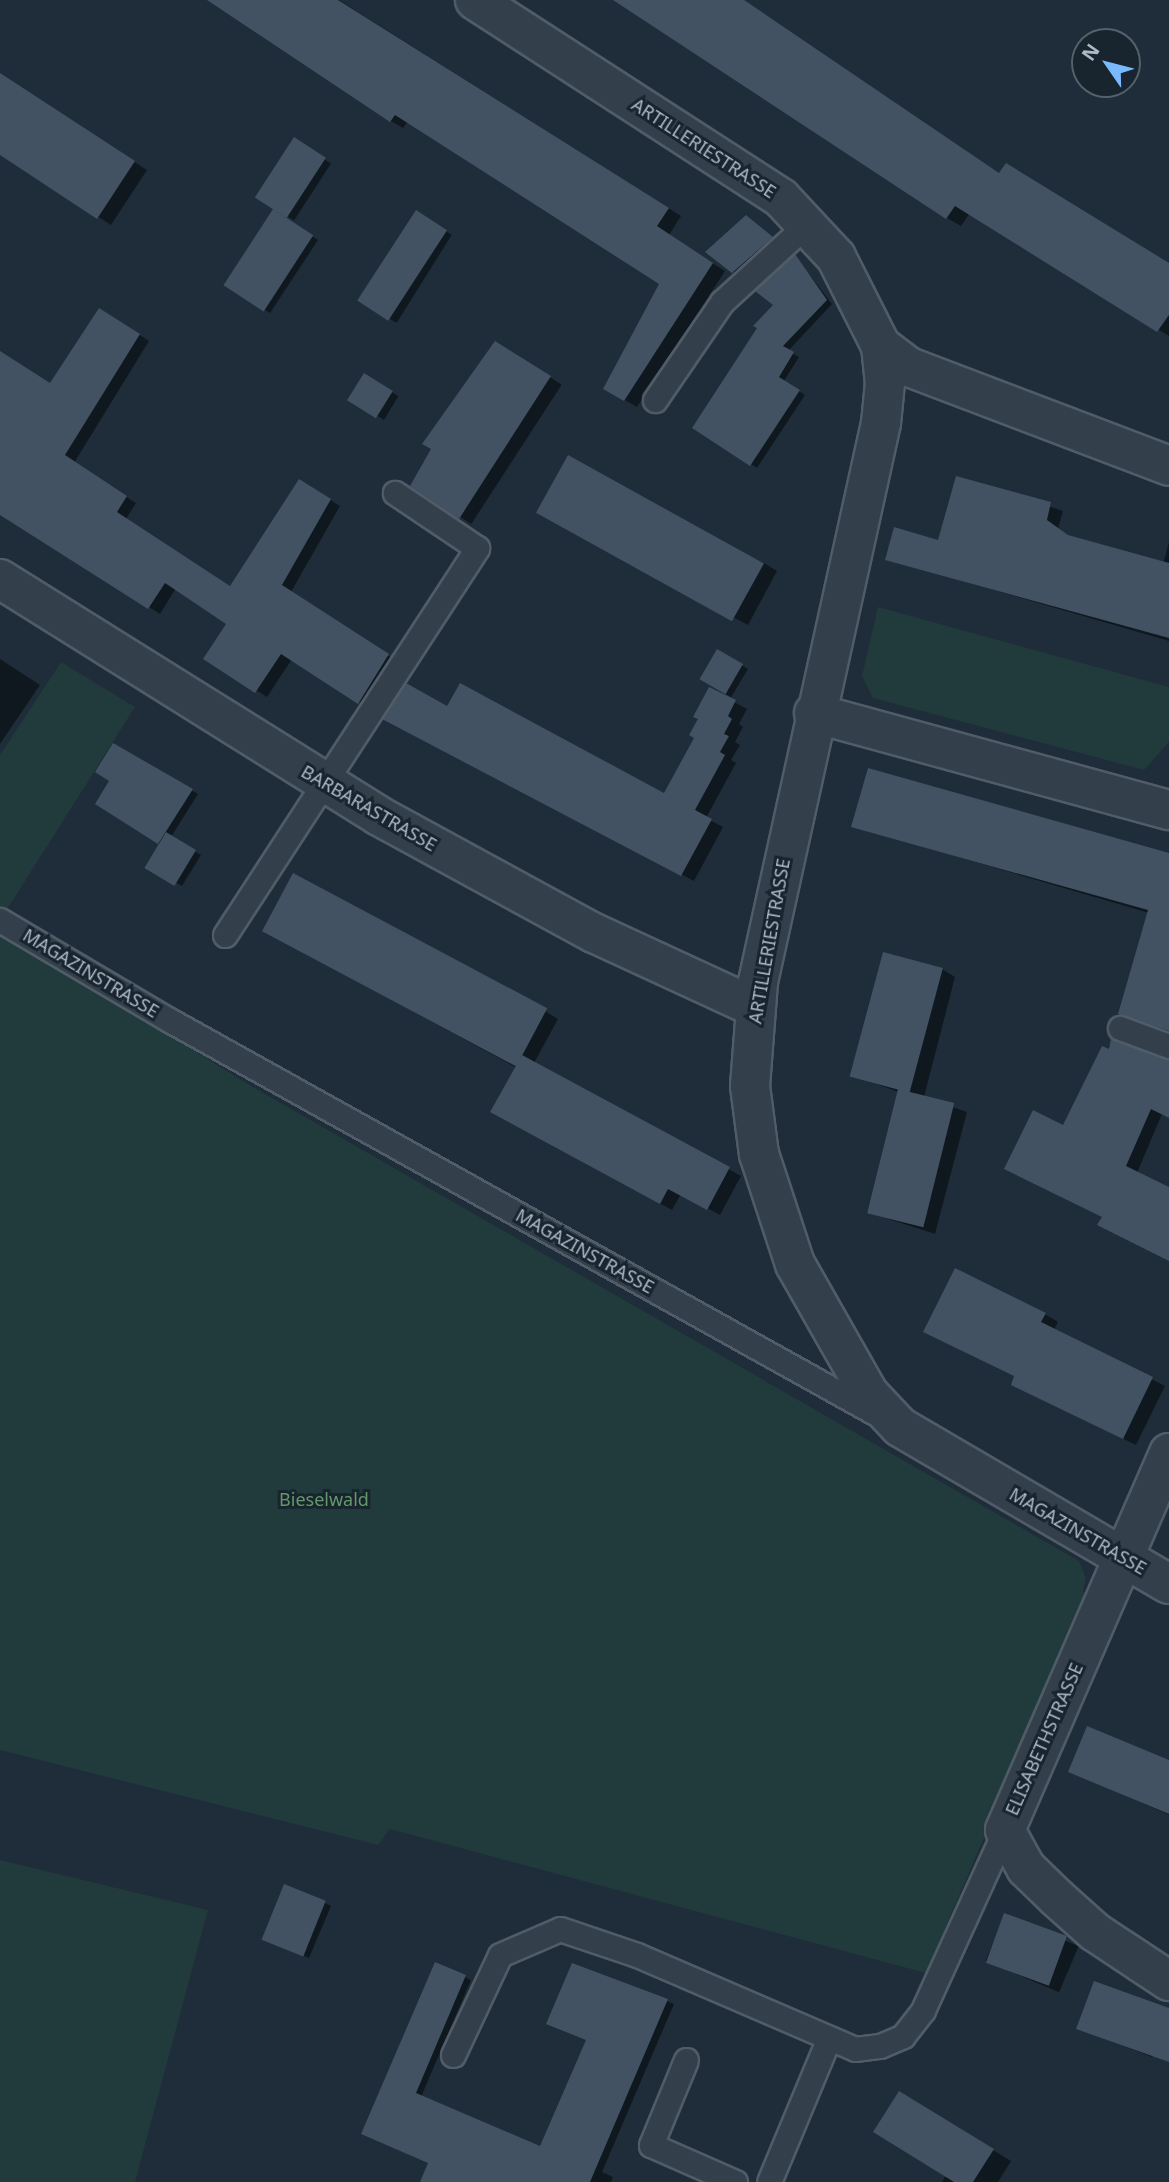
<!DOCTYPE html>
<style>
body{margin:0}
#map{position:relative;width:1169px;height:2182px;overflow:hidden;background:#1f2d3a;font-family:"Noto Sans",sans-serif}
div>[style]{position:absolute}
.green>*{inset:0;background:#213a3b}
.shadow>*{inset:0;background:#0007;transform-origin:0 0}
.building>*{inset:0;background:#425262;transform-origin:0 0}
.roads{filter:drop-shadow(2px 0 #505c68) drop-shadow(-2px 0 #505c68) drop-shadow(0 2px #505c68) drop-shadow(0 -2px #505c68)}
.service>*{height:23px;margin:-11.5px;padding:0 11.5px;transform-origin:11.5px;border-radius:11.5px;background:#333f4a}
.minor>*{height:38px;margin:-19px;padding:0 19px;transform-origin:19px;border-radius:19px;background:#333f4a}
span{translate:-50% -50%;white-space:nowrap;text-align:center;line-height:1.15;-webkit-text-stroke:6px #18242e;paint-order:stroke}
.street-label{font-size:18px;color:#adb9c7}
.park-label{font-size:18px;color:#63996a}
.north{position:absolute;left:1071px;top:28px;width:70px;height:70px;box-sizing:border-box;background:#18242e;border:2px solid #54606b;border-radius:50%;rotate:305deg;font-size:19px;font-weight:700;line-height:28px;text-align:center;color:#adb9c7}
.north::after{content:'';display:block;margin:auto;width:24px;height:32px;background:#79baff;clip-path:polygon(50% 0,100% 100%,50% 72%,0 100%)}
</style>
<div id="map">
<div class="green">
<div style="clip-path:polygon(878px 607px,1169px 687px,1169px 742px,1144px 770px,873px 698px,862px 676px)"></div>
<div style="clip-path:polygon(61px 662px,135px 707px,6px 911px,0 907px,0 755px)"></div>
<div style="clip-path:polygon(0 929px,251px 1086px,1079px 1561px,1086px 1578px,1083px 1592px,1088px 1595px,926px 1973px,390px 1829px,378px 1845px,0 1750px)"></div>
<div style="clip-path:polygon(0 1860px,208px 1910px,135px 2182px,0 2182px)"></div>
</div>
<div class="shadow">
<div style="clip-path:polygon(210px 0,339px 0,681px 216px,669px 235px,725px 271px,637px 407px,605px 389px,662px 284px,408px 121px,403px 128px,391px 121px)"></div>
<div style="clip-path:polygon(616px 0,742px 0,1000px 174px,1169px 266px,1169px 336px,970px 213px,961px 226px,947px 218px)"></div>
<div style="clip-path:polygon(0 76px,147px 170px,111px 225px,0 154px)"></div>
<div style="left:295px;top:140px;width:43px;height:68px;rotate:33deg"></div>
<div style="left:417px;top:213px;width:41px;height:104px;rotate:32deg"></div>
<div style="clip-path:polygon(279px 215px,318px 240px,270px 313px,225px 285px)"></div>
<div style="clip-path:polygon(752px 221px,777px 241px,740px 276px,707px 252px)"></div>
<div style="clip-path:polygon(795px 256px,832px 304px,788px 351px,799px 357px,784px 381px,805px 395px,757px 468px,694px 427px,776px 305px)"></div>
<div style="clip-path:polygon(110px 316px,149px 341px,74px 463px,136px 503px,126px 519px,231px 587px,300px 481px,340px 506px,291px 592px,398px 662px,370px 709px,292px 659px,267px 697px,206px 658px,229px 623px,176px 588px,160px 614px,0 512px,0 352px,51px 385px)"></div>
<div style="left:508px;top:350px;width:64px;height:166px;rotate:33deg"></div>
<div style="left:365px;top:376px;width:39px;height:28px;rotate:31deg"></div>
<div style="clip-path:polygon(985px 485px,1063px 511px,1058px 529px,1071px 538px,1163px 564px,1169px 542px,1169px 641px,887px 559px,940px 542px)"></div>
<div style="clip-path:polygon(553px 520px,764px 563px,777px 571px,748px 625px)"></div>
<div style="left:718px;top:651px;width:35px;height:33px;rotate:31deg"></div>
<div style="clip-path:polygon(0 659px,40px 685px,0 744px)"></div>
<div style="clip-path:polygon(710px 689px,747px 709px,739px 724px,743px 727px,735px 742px,740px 745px,731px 760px,736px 763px,706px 818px,723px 827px,694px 881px,397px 725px,448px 708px,664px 795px,696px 737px)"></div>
<div style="clip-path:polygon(114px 745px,198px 794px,171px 837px,201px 855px,182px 886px,146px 866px,160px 844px,97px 804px,112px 781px)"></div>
<div style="clip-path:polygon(853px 826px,1169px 854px,1169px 1023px,1149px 913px)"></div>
<div style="clip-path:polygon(278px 938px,545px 1011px,558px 1019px,534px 1063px,741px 1176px,720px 1215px,681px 1194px,672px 1210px,493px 1112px,517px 1068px)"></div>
<div style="clip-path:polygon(942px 969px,955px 977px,924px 1097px,967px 1112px,935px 1234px,867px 1212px,899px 1092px,853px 1076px)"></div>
<div style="clip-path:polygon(1169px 1081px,1169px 1117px,1162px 1114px,1137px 1173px,1169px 1189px,1169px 1260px,1104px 1217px,1064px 1127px)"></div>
<div style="clip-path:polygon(1045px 1314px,1058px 1322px,1054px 1330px,1165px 1386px,1136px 1445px,1026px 1391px,1016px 1376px,939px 1339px)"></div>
<div style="clip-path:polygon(1169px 1762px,1169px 1815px,1070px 1771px)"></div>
<div style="clip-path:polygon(325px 1903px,331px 1906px,309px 1958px,269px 1942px)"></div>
<div style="left:1005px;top:1915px;width:80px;height:50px;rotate:23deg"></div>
<div style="clip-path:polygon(573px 1965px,674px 2004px,602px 2172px,613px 2177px,611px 2182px,422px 2182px,430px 2163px,369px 2137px,465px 1977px,471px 1980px,421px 2097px,541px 2148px,588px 2040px)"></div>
<div style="clip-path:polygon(1168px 2012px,1152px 2057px,1078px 2028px)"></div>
<div style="clip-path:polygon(918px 2104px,1011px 2161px,998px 2182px,942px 2182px,946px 2175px)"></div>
</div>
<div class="building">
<div style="clip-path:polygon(207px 0,338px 0,669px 208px,657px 226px,713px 263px,624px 401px,603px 389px,659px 284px,395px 115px,390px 122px)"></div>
<div style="clip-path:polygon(613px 0,744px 0,999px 173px,1006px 163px,1169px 263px,1169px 315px,1157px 332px,955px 206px,946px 219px)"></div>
<div style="clip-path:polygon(0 73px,135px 161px,97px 219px,0 155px)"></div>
<div style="left:294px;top:137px;width:38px;height:72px;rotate:33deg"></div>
<div style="left:273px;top:209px;width:48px;height:91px;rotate:33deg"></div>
<div style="left:416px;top:210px;width:37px;height:108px;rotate:33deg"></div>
<div style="clip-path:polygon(746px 215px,773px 237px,732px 273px,705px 252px)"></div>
<div style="clip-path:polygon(795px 254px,827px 300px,783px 346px,794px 352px,779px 377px,800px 390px,750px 466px,692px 428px,757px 328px,753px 326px,773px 305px,755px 291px)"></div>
<div style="clip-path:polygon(99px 308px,140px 334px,65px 455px,127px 496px,117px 512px,230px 586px,299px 479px,331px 499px,282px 585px,389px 654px,358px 704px,281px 654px,255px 693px,203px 659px,226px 624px,165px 583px,148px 609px,0 515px,0 351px,50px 383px)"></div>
<div style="clip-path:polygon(495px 341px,551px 376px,459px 519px,410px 486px,431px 449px,422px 444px)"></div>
<div style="left:364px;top:373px;width:34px;height:32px;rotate:32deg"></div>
<div style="left:568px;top:455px;width:224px;height:66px;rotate:29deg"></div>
<div style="clip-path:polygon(956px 476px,1051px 502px,1047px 520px,1068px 535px,1169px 563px,1169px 638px,885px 560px,894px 527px,938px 540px)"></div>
<div style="left:717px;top:649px;width:30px;height:35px;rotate:30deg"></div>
<div style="clip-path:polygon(406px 683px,447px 706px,460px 683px,664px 793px,694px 738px,689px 735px,698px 719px,693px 717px,709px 687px,736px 700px,728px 716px,732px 719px,724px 734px,729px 736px,720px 752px,725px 755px,695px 810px,712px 819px,681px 876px,382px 719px)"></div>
<div style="clip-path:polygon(113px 743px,193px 789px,158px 844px,95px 804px,109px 781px,95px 772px)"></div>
<div style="clip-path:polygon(868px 768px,1169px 853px,1169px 1031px,1118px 1014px,1148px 910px,851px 827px)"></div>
<div style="left:166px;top:832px;width:35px;height:42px;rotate:31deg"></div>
<div style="left:293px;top:873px;width:288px;height:66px;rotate:28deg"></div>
<div style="left:883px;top:952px;width:62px;height:129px;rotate:15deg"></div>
<div style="clip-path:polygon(1111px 1039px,1169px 1060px,1169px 1118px,1151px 1109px,1126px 1166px,1169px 1187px,1169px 1261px,1097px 1225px,1102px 1217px,1004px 1169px,1033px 1110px,1063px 1125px,1102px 1046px,1109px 1049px)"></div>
<div style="clip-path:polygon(522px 1055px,730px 1167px,707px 1210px,668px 1189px,660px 1204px,490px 1112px)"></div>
<div style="left:898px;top:1089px;width:58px;height:128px;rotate:14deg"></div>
<div style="clip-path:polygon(955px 1268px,1046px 1313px,1041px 1322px,1153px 1377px,1123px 1439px,1011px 1385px,1014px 1376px,923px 1332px)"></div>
<div style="clip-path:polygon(1087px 1726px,1169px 1760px,1169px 1814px,1068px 1772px)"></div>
<div style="left:284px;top:1884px;width:45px;height:60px;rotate:22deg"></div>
<div style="left:1004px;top:1913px;width:67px;height:53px;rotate:20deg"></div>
<div style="clip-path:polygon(435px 1962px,466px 1975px,416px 2093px,540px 2146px,586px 2040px,546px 2024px,572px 1963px,668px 1999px,590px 2182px,420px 2182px,428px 2163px,361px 2134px)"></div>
<div style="clip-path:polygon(1094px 1981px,1169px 2008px,1169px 2062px,1076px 2029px)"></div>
<div style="clip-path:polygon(899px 2091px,994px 2149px,973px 2182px,954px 2182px,873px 2132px)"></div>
</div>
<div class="roads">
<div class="service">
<div style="left:655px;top:400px;width:119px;rotate:-55.6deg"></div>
<div style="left:722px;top:302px;width:115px;rotate:-42.5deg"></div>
<div style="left:0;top:920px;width:199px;rotate:30.6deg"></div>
<div style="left:171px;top:1021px;width:806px;rotate:29.11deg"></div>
<div style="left:225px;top:935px;width:462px;rotate:-56.9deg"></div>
<div style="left:477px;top:548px;width:99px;rotate:-146.1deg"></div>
<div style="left:1120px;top:1028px;width:52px;rotate:20.2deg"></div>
<div style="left:453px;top:2055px;width:110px;rotate:-64.8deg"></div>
<div style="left:500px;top:1955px;width:65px;rotate:-23.4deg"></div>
<div style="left:560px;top:1929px;width:81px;rotate:18.7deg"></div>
<div style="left:637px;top:1955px;width:237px;rotate:23.3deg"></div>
<div style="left:855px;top:2049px;width:25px;rotate:-7deg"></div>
<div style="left:880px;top:2046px;width:25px;rotate:-23deg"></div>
<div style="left:903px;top:2036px;width:33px;rotate:-52deg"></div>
<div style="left:923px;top:2010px;width:198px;rotate:-65.5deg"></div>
<div style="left:686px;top:2060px;width:92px;rotate:112.4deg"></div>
<div style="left:651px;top:2145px;width:92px;rotate:23.8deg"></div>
<div style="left:769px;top:2182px;width:156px;rotate:-67.4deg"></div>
</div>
<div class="minor">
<div style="left:475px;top:0;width:364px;rotate:32.9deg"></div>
<div style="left:781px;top:198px;width:81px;rotate:47deg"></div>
<div style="left:836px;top:257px;width:100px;rotate:63.2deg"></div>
<div style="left:881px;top:346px;width:37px;rotate:84deg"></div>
<div style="left:885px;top:383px;width:40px;rotate:95.7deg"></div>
<div style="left:881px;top:423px;width:572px;rotate:102.41deg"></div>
<div style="left:758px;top:982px;width:104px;rotate:94.4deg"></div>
<div style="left:750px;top:1086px;width:69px;rotate:82.5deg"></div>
<div style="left:759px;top:1154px;width:116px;rotate:71.9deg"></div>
<div style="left:795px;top:1264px;width:150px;rotate:60.4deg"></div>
<div style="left:869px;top:1394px;width:45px;rotate:46.8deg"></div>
<div style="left:900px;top:1427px;width:311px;rotate:30.3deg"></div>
<div style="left:881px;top:346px;width:35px;rotate:37deg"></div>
<div style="left:909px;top:367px;width:278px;rotate:20.8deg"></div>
<div style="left:0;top:579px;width:447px;rotate:32deg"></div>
<div style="left:379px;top:816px;width:245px;rotate:28.6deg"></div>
<div style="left:594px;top:933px;width:176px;rotate:24.8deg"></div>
<div style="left:814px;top:713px;width:368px;rotate:15.3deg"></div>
<div style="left:1169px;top:1453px;width:411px;rotate:113.5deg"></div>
<div style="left:1005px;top:1830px;width:43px;rotate:61.1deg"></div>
<div style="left:1026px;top:1868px;width:43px;rotate:44.1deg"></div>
<div style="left:1057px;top:1898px;width:51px;rotate:41.8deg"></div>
<div style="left:1095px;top:1932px;width:89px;rotate:33.5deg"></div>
</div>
</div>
<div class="street-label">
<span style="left:704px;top:148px;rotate:33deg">ARTILLERIESTRASSE</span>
<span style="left:369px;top:808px;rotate:30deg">BARBARASTRASSE</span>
<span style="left:769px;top:941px;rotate:-80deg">ARTILLERIESTRASSE</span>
<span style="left:91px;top:973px;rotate:31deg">MAGAZINSTRASSE</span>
<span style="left:585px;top:1251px;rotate:29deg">MAGAZINSTRASSE</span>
<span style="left:1078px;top:1531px;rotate:30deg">MAGAZINSTRASSE</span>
<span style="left:1044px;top:1739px;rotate:-66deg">ELISABETHSTRASSE</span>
</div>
<div class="park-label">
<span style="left:324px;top:1499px">Bieselwald</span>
</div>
<div class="north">N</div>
</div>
